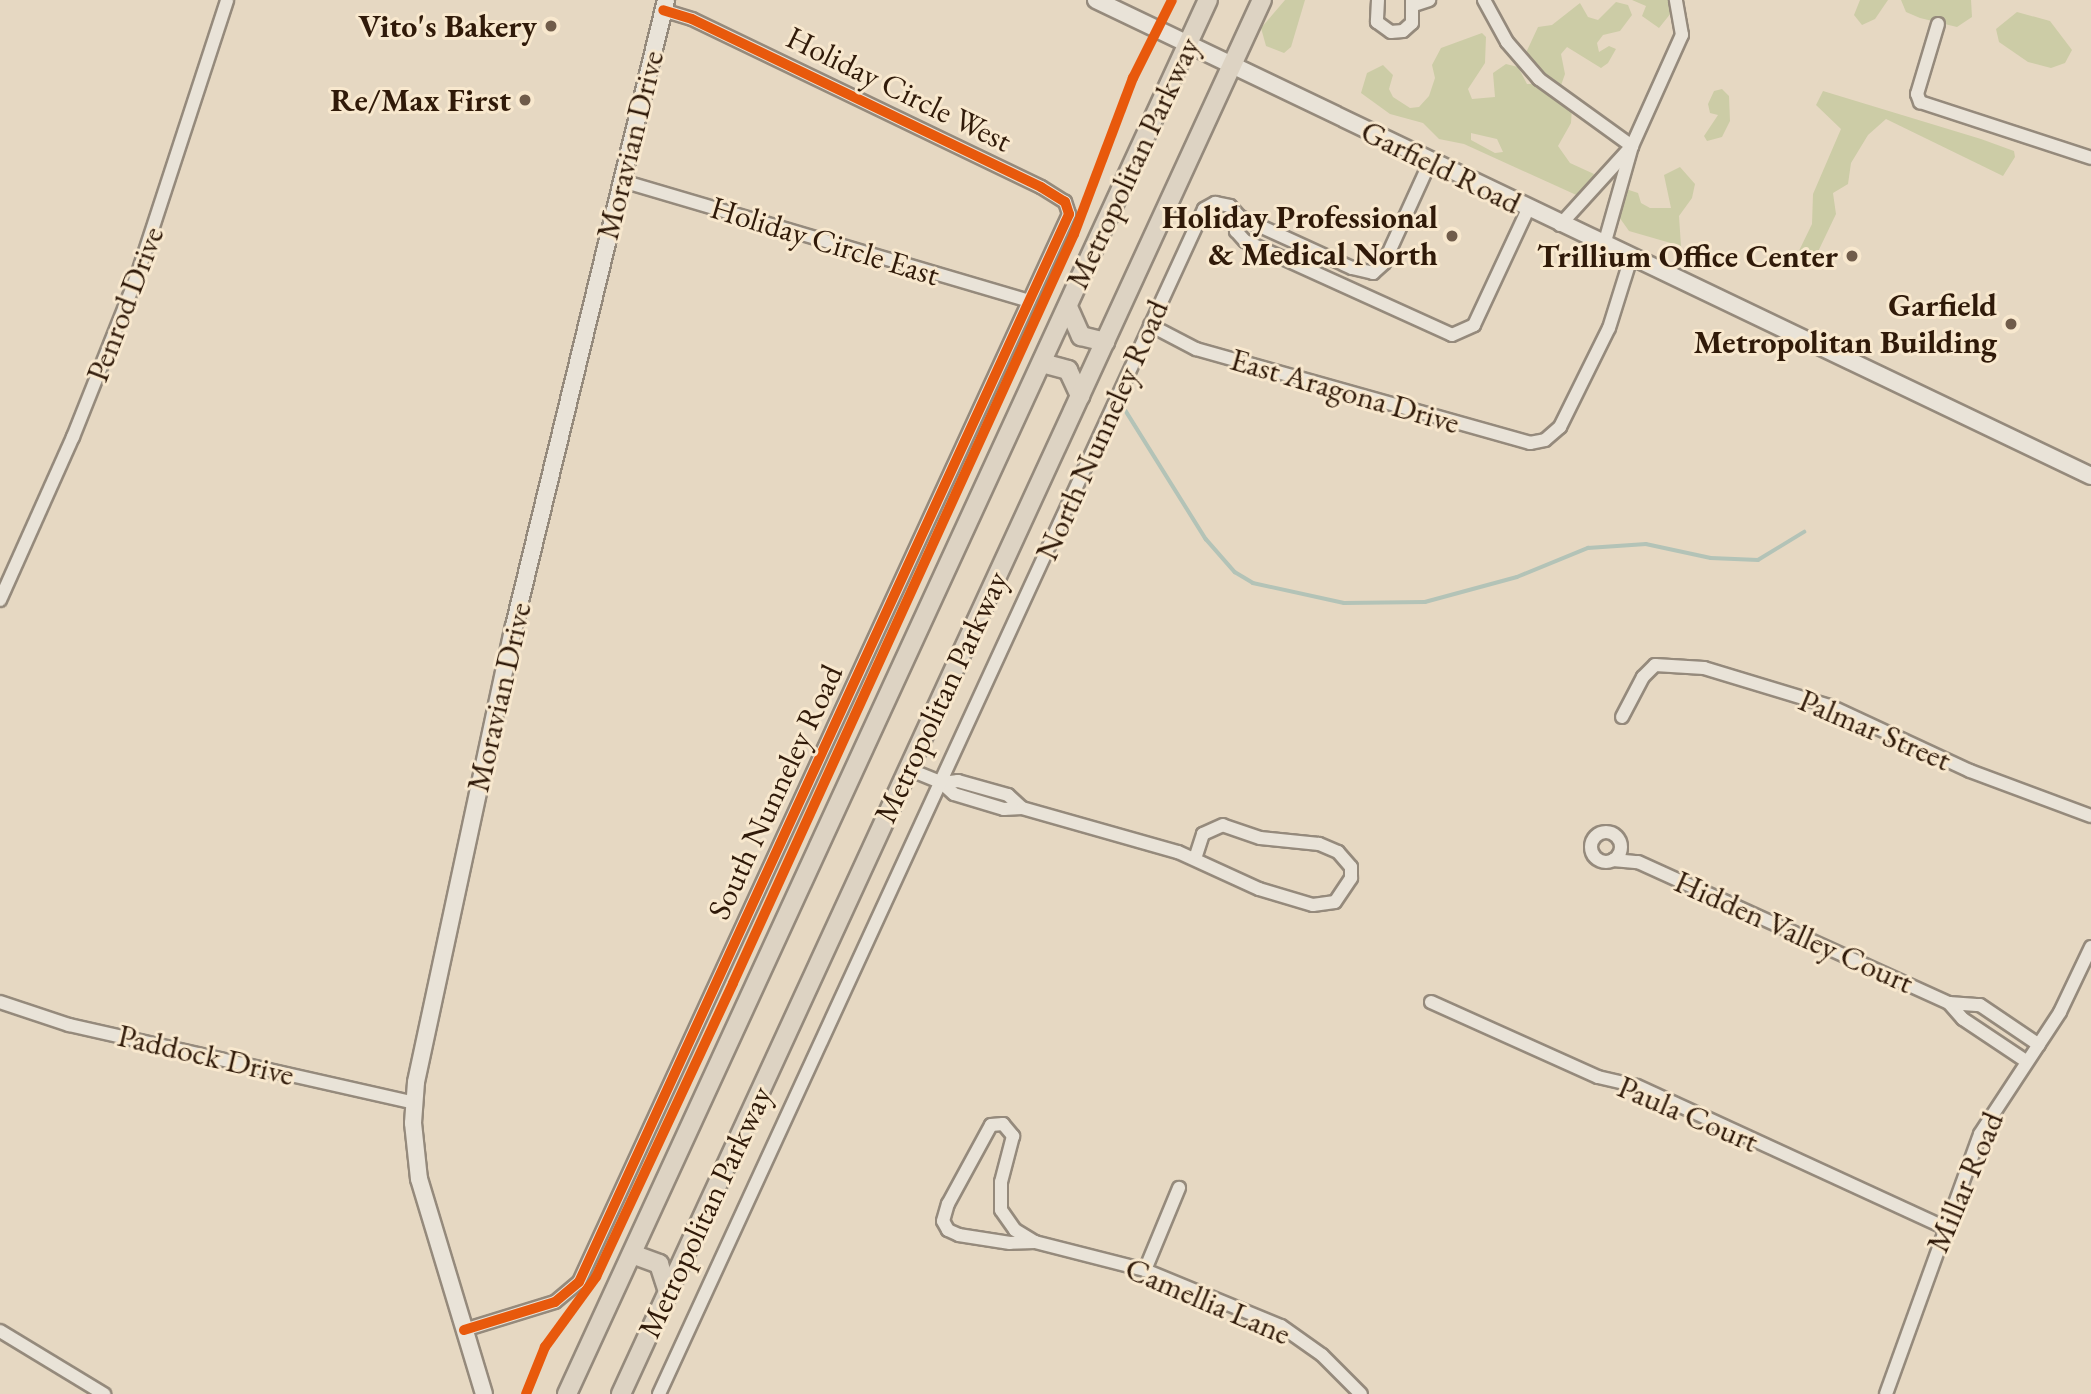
<!DOCTYPE html>
<style>
body{margin:0}
#map{position:relative;width:2091px;height:1394px;overflow:hidden;background:#e6d8c2;font-family:"EB Garamond",serif}
div>[style]{position:absolute}
.green>*{inset:0;background:#cccca6}
.stream>*{height:3.5px;margin:-1.75px;padding:0 1.75px;transform-origin:1.75px;border-radius:1.75px;background:#b3c3b7}
.roads{filter:drop-shadow(2px 0 #958a7c) drop-shadow(-2px 0 #958a7c) drop-shadow(0 2px #958a7c) drop-shadow(0 -2px #958a7c)}
.street>*{height:12px;margin:-6px;padding:0 6px;transform-origin:6px;border-radius:6px;background:#e9e3d8}
.street>.ring{margin:-6px;padding:0;box-sizing:content-box;background:none;border:12px solid #e9e3d8;border-radius:50%}
.secondary>*{height:16px;margin:-8px;padding:0 8px;transform-origin:8px;border-radius:8px;background:#e9e3d8}
.primary>*{height:18px;margin:-9px;padding:0 9px;transform-origin:9px;border-radius:9px;background:#ddd3c3}
.cycleway>*{height:10px;margin:-5px;padding:0 5px;transform-origin:5px;border-radius:5px;background:#e8590c}
.dots>*{width:19px;height:19px;translate:-50% -50%;box-sizing:border-box;border:4px solid #f8e8ce;border-radius:50%}
span{translate:-50% -50%;white-space:nowrap;text-align:center;line-height:1.15;-webkit-text-stroke:6px #f8e8ce;paint-order:stroke}
.poi-label{font-size:32px;color:#301a09;font-weight:700}
.right{translate:-100% -50%;text-align:right}
.street-label{font-size:32px;color:#301a09}
</style>
<div id="map">
<div class="green">
<div style="clip-path:polygon(1285px 0,1305px 0,1291px 47px,1284px 53px,1266px 46px,1261px 28px)"></div>
<div style="clip-path:polygon(1632px 0,1672px 0,1671px 13px,1659px 28px,1642px 16px,1646px 6px)"></div>
<div style="clip-path:polygon(1860px 0,1888px 0,1875px 19px,1862px 25px,1854px 15px)"></div>
<div style="clip-path:polygon(1901px 0,1971px 0,1972px 17px,1957px 27px,1920px 18px,1906px 12px)"></div>
<div style="clip-path:polygon(evenodd,1616px 2px,1628px 5px,1632px 15px,1620px 31px,1603px 35px,1597px 43px,1599px 52px,1609px 46px,1616px 49px,1608px 63px,1601px 68px,1567px 47px,1561px 54px,1565px 74px,1559px 91px,1572px 107px,1571px 123px,1558px 146px,1570px 163px,1594px 174px,1583px 198px,1464px 144px,1439px 139px,1423px 123px,1390px 114px,1361px 93px,1367px 73px,1383px 65px,1393px 75px,1389px 89px,1393px 97px,1410px 108px,1419px 107px,1429px 96px,1435px 78px,1432px 65px,1441px 48px,1482px 33px,1486px 37px,1485px 63px,1468px 89px,1472px 99px,1495px 97px,1493px 73px,1506px 64px,1518px 67px,1527px 84px,1536px 84px,1524px 57px,1538px 27px,1552px 25px,1580px 3px,1588px 17px,1598px 20px,1616px 2px,1471px 133px,1497px 139px,1503px 152px,1495px 153px,1471px 140px,1471px 133px)"></div>
<div style="clip-path:polygon(2017px 12px,2050px 21px,2072px 50px,2065px 63px,2051px 68px,2028px 62px,1999px 42px,1996px 29px)"></div>
<div style="clip-path:polygon(1722px 89px,1729px 96px,1730px 121px,1722px 137px,1707px 141px,1704px 136px,1718px 115px,1710px 113px,1708px 104px,1714px 91px)"></div>
<div style="clip-path:polygon(1823px 91px,1981px 139px,2014px 151px,2015px 157px,2003px 176px,1886px 119px,1868px 135px,1851px 163px,1848px 184px,1833px 193px,1836px 214px,1815px 258px,1801px 263px,1796px 257px,1812px 224px,1813px 194px,1841px 129px,1816px 105px)"></div>
<div style="clip-path:polygon(1680px 167px,1695px 184px,1692px 198px,1679px 216px,1681px 246px,1629px 231px,1612px 207px,1626px 189px,1638px 193px,1641px 203px,1650px 208px,1671px 208px,1664px 175px)"></div>
</div>
<div class="stream">
<div style="left:1126px;top:411px;width:151px;rotate:58deg"></div>
<div style="left:1206px;top:539px;width:44px;rotate:48.7deg"></div>
<div style="left:1235px;top:572px;width:21px;rotate:31deg"></div>
<div style="left:1253px;top:583px;width:93px;rotate:12.4deg"></div>
<div style="left:1344px;top:603px;width:81px;rotate:-0.7deg"></div>
<div style="left:1425px;top:602px;width:95px;rotate:-15.2deg"></div>
<div style="left:1517px;top:577px;width:77px;rotate:-22.2deg"></div>
<div style="left:1588px;top:548px;width:58px;rotate:-3.9deg"></div>
<div style="left:1646px;top:544px;width:66px;rotate:12.2deg"></div>
<div style="left:1711px;top:558px;width:47px;rotate:2.4deg"></div>
<div style="left:1758px;top:560px;width:54px;rotate:-31.3deg"></div>
</div>
<div class="roads">
<div class="street">
<div style="left:1378px;top:0;width:22px;rotate:93deg"></div>
<div style="left:1377px;top:22px;width:17px;rotate:36deg"></div>
<div style="left:1391px;top:32px;width:12px;rotate:-5deg"></div>
<div style="left:1403px;top:31px;width:12px;rotate:-42deg"></div>
<div style="left:1412px;top:23px;width:23px;rotate:-90deg"></div>
<div style="left:1484px;top:0;width:48px;rotate:61.3deg"></div>
<div style="left:1507px;top:42px;width:49px;rotate:49.1deg"></div>
<div style="left:1539px;top:79px;width:115px;rotate:35.8deg"></div>
<div style="left:1414px;top:5px;width:16px;rotate:-18deg"></div>
<div style="left:1938px;top:24px;width:73px;rotate:106.7deg"></div>
<div style="left:1917px;top:94px;width:9px;rotate:69deg"></div>
<div style="left:1920px;top:102px;width:180px;rotate:18.1deg"></div>
<div style="left:622px;top:181px;width:424px;rotate:16.4deg"></div>
<div style="left:1240px;top:217px;width:15px;rotate:106deg"></div>
<div style="left:1236px;top:231px;width:13px;rotate:48deg"></div>
<div style="left:1245px;top:241px;width:227px;rotate:24.4deg"></div>
<div style="left:1452px;top:335px;width:24px;rotate:-24deg"></div>
<div style="left:1474px;top:325px;width:128px;rotate:-65deg"></div>
<div style="left:1560px;top:225px;width:107px;rotate:-47.7deg"></div>
<div style="left:1604px;top:245px;width:103px;rotate:-74.2deg"></div>
<div style="left:1632px;top:146px;width:122px;rotate:-65.8deg"></div>
<div style="left:1682px;top:35px;width:36px;rotate:-100deg"></div>
<div style="left:1150px;top:325px;width:52px;rotate:27.6deg"></div>
<div style="left:1196px;top:349px;width:347px;rotate:15.7deg"></div>
<div style="left:1530px;top:443px;width:15px;rotate:-11deg"></div>
<div style="left:1545px;top:440px;width:20px;rotate:-41deg"></div>
<div style="left:1560px;top:427px;width:110px;rotate:-63.7deg"></div>
<div style="left:1609px;top:328px;width:73px;rotate:-72.6deg"></div>
<div style="left:0;top:600px;width:179px;rotate:-65.9deg"></div>
<div style="left:73px;top:437px;width:173px;rotate:-68.3deg"></div>
<div style="left:137px;top:276px;width:290px;rotate:-71.9deg"></div>
<div style="left:1622px;top:717px;width:45px;rotate:-62.3deg"></div>
<div style="left:1643px;top:677px;width:17px;rotate:-45deg"></div>
<div style="left:1655px;top:665px;width:49px;rotate:3.5deg"></div>
<div style="left:1704px;top:668px;width:132px;rotate:16.8deg"></div>
<div style="left:1830px;top:706px;width:154px;rotate:24.9deg"></div>
<div style="left:1970px;top:771px;width:129px;rotate:20.4deg"></div>
<div style="left:908px;top:769px;width:37px;rotate:22deg"></div>
<div style="left:942px;top:783px;width:16px;rotate:43deg"></div>
<div style="left:954px;top:794px;width:52px;rotate:16.7deg"></div>
<div style="left:1004px;top:809px;width:18px;rotate:-3deg"></div>
<div style="left:1022px;top:808px;width:19px;rotate:-137deg"></div>
<div style="left:1008px;top:795px;width:52px;rotate:-164.4deg"></div>
<div style="left:958px;top:781px;width:16px;rotate:173deg"></div>
<div style="left:1022px;top:808px;width:162px;rotate:15.8deg"></div>
<div style="left:1178px;top:852px;width:89px;rotate:24.6deg"></div>
<div style="left:1259px;top:889px;width:56px;rotate:16.5deg"></div>
<div style="left:1313px;top:905px;width:22px;rotate:-8deg"></div>
<div style="left:1335px;top:902px;width:29px;rotate:-56deg"></div>
<div style="left:1351px;top:878px;width:11px;rotate:-90deg"></div>
<div style="left:1351px;top:867px;width:20px;rotate:-131deg"></div>
<div style="left:1338px;top:852px;width:21px;rotate:-157deg"></div>
<div style="left:1319px;top:844px;width:59px;rotate:-174.2deg"></div>
<div style="left:1260px;top:838px;width:39px;rotate:-161deg"></div>
<div style="left:1223px;top:825px;width:22px;rotate:156deg"></div>
<div style="left:1203px;top:834px;width:25px;rotate:108deg"></div>
<div class="ring" style="left:1591px;top:832px;width:18px;height:18px"></div>
<div style="left:1613px;top:860px;width:25px;rotate:5deg"></div>
<div style="left:1638px;top:862px;width:341px;rotate:24.4deg"></div>
<div style="left:1949px;top:1003px;width:21px;rotate:49deg"></div>
<div style="left:1963px;top:1019px;width:76px;rotate:33.7deg"></div>
<div style="left:0;top:1002px;width:73px;rotate:18.4deg"></div>
<div style="left:69px;top:1025px;width:354px;rotate:12.7deg"></div>
<div style="left:1431px;top:1002px;width:183px;rotate:24.2deg"></div>
<div style="left:1598px;top:1077px;width:40px;rotate:13deg"></div>
<div style="left:1637px;top:1086px;width:338px;rotate:24.7deg"></div>
<div style="left:1949px;top:1003px;width:31px;rotate:4deg"></div>
<div style="left:1980px;top:1005px;width:71px;rotate:34.1deg"></div>
<div style="left:1035px;top:1242px;width:25px;rotate:178deg"></div>
<div style="left:1010px;top:1243px;width:52px;rotate:-171.1deg"></div>
<div style="left:959px;top:1235px;width:12px;rotate:-156deg"></div>
<div style="left:948px;top:1230px;width:10px;rotate:-119deg"></div>
<div style="left:943px;top:1221px;width:18px;rotate:-74deg"></div>
<div style="left:948px;top:1204px;width:90px;rotate:-61.4deg"></div>
<div style="left:991px;top:1125px;width:12px;rotate:-5deg"></div>
<div style="left:1003px;top:1124px;width:16px;rotate:50deg"></div>
<div style="left:1013px;top:1136px;width:48px;rotate:104.6deg"></div>
<div style="left:1001px;top:1182px;width:28px;rotate:90deg"></div>
<div style="left:1001px;top:1210px;width:24px;rotate:55deg"></div>
<div style="left:1015px;top:1230px;width:23px;rotate:31deg"></div>
<div style="left:1035px;top:1242px;width:114px;rotate:14.3deg"></div>
<div style="left:1145px;top:1270px;width:147px;rotate:22.4deg"></div>
<div style="left:1281px;top:1326px;width:50px;rotate:35.3deg"></div>
<div style="left:1322px;top:1355px;width:55px;rotate:45deg"></div>
<div style="left:1145px;top:1270px;width:89px;rotate:-67.5deg"></div>
<div style="left:464px;top:1330px;width:95px;rotate:-17.1deg"></div>
<div style="left:555px;top:1302px;width:31px;rotate:-40deg"></div>
<div style="left:579px;top:1282px;width:1175px;rotate:-65.35deg"></div>
<div style="left:1069px;top:214px;width:13px;rotate:-108deg"></div>
<div style="left:1065px;top:202px;width:28px;rotate:-148deg"></div>
<div style="left:1041px;top:187px;width:387px;rotate:-154.3deg"></div>
<div style="left:692px;top:19px;width:30px;rotate:-163deg"></div>
<div style="left:0;top:1331px;width:122px;rotate:31.2deg"></div>
<div style="left:659px;top:1394px;width:1304px;rotate:-65.3deg"></div>
<div style="left:1204px;top:209px;width:13px;rotate:-29deg"></div>
<div style="left:1215px;top:203px;width:15px;rotate:11deg"></div>
<div style="left:1230px;top:206px;width:15px;rotate:48deg"></div>
<div style="left:1240px;top:217px;width:123px;rotate:24.5deg"></div>
<div style="left:1352px;top:268px;width:22px;rotate:13deg"></div>
<div style="left:1373px;top:273px;width:15px;rotate:-42deg"></div>
<div style="left:1384px;top:263px;width:111px;rotate:-65.5deg"></div>
<div style="left:1886px;top:1394px;width:276px;rotate:-70.1deg"></div>
<div style="left:1980px;top:1134px;width:146px;rotate:-56.7deg"></div>
<div style="left:2060px;top:1012px;width:72px;rotate:-64.5deg"></div>
</div>
<div class="secondary">
<div style="left:1096px;top:0;width:1103px;rotate:25.57deg"></div>
<div style="left:484px;top:1394px;width:225px;rotate:-106.8deg"></div>
<div style="left:419px;top:1179px;width:56px;rotate:-96.1deg"></div>
<div style="left:413px;top:1123px;width:41px;rotate:-85.8deg"></div>
<div style="left:416px;top:1082px;width:466px;rotate:-77.9deg"></div>
<div style="left:514px;top:626px;width:644px;rotate:-76.35deg"></div>
</div>
<div class="primary">
<div style="left:1068px;top:307px;width:32px;rotate:66deg"></div>
<div style="left:1081px;top:336px;width:25px;rotate:14deg"></div>
<div style="left:1042px;top:363px;width:27px;rotate:15deg"></div>
<div style="left:1068px;top:370px;width:29px;rotate:65deg"></div>
<div style="left:632px;top:1254px;width:29px;rotate:20deg"></div>
<div style="left:659px;top:1264px;width:29px;rotate:72deg"></div>
<div style="left:567px;top:1394px;width:1534px;rotate:-65.31deg"></div>
<div style="left:621px;top:1394px;width:1534px;rotate:-65.31deg"></div>
</div>
</div>
<div class="cycleway">
<div style="left:464px;top:1330px;width:95px;rotate:-17.1deg"></div>
<div style="left:555px;top:1302px;width:31px;rotate:-40deg"></div>
<div style="left:579px;top:1282px;width:1175px;rotate:-65.35deg"></div>
<div style="left:1069px;top:214px;width:13px;rotate:-108deg"></div>
<div style="left:1065px;top:202px;width:28px;rotate:-148deg"></div>
<div style="left:1041px;top:187px;width:387px;rotate:-154.3deg"></div>
<div style="left:692px;top:19px;width:30px;rotate:-163deg"></div>
<div style="left:526px;top:1394px;width:51px;rotate:-68deg"></div>
<div style="left:545px;top:1347px;width:87px;rotate:-53.9deg"></div>
<div style="left:596px;top:1277px;width:324px;rotate:-65deg"></div>
<div style="left:733px;top:983px;width:823px;rotate:-65.52deg"></div>
<div style="left:1074px;top:234px;width:167px;rotate:-69.3deg"></div>
<div style="left:1133px;top:78px;width:87px;rotate:-63.4deg"></div>
</div>
<div class="dots">
<div style="left:551px;top:26px;background:#705c4a"></div>
<div style="left:525px;top:100px;background:#705c4a"></div>
<div style="left:1452px;top:236px;background:#705c4a"></div>
<div style="left:1852px;top:256px;background:#705c4a"></div>
<div style="left:2011px;top:324px;background:#705c4a"></div>
</div>
<div class="poi-label">
<span class="right" style="left:537px;top:26px">Vito's Bakery</span>
<span class="right" style="left:511px;top:100px">Re/Max First</span>
<span class="right" style="left:1438px;top:236px">Holiday Professional<br>&amp; Medical North</span>
<span class="right" style="left:1838px;top:256px">Trillium Office Center</span>
<span class="right" style="left:1997px;top:324px">Garfield<br>Metropolitan Building</span>
</div>
<div class="street-label">
<span style="left:899px;top:89px;rotate:26deg">Holiday Circle West</span>
<span style="left:630px;top:145px;rotate:-76deg">Moravian Drive</span>
<span style="left:1133px;top:163px;rotate:-65deg">Metropolitan Parkway</span>
<span style="left:1441px;top:167px;rotate:26deg">Garfield Road</span>
<span style="left:825px;top:241px;rotate:17deg">Holiday Circle East</span>
<span style="left:125px;top:304px;rotate:-69deg">Penrod Drive</span>
<span style="left:1345px;top:391px;rotate:16deg">East Aragona Drive</span>
<span style="left:1102px;top:430px;rotate:-66deg">North Nunneley Road</span>
<span style="left:499px;top:697px;rotate:-77deg">Moravian Drive</span>
<span style="left:941px;top:697px;rotate:-65deg">Metropolitan Parkway</span>
<span style="left:1875px;top:730px;rotate:23deg">Palmar Street</span>
<span style="left:775px;top:792px;rotate:-65deg">South Nunneley Road</span>
<span style="left:1794px;top:932px;rotate:24deg">Hidden Valley Court</span>
<span style="left:206px;top:1055px;rotate:13deg">Paddock Drive</span>
<span style="left:1688px;top:1114px;rotate:23deg">Paula Court</span>
<span style="left:1965px;top:1182px;rotate:-67deg">Millar Road</span>
<span style="left:705px;top:1212px;rotate:-65deg">Metropolitan Parkway</span>
<span style="left:1208px;top:1301px;rotate:23deg">Camellia Lane</span>
</div>
</div>
